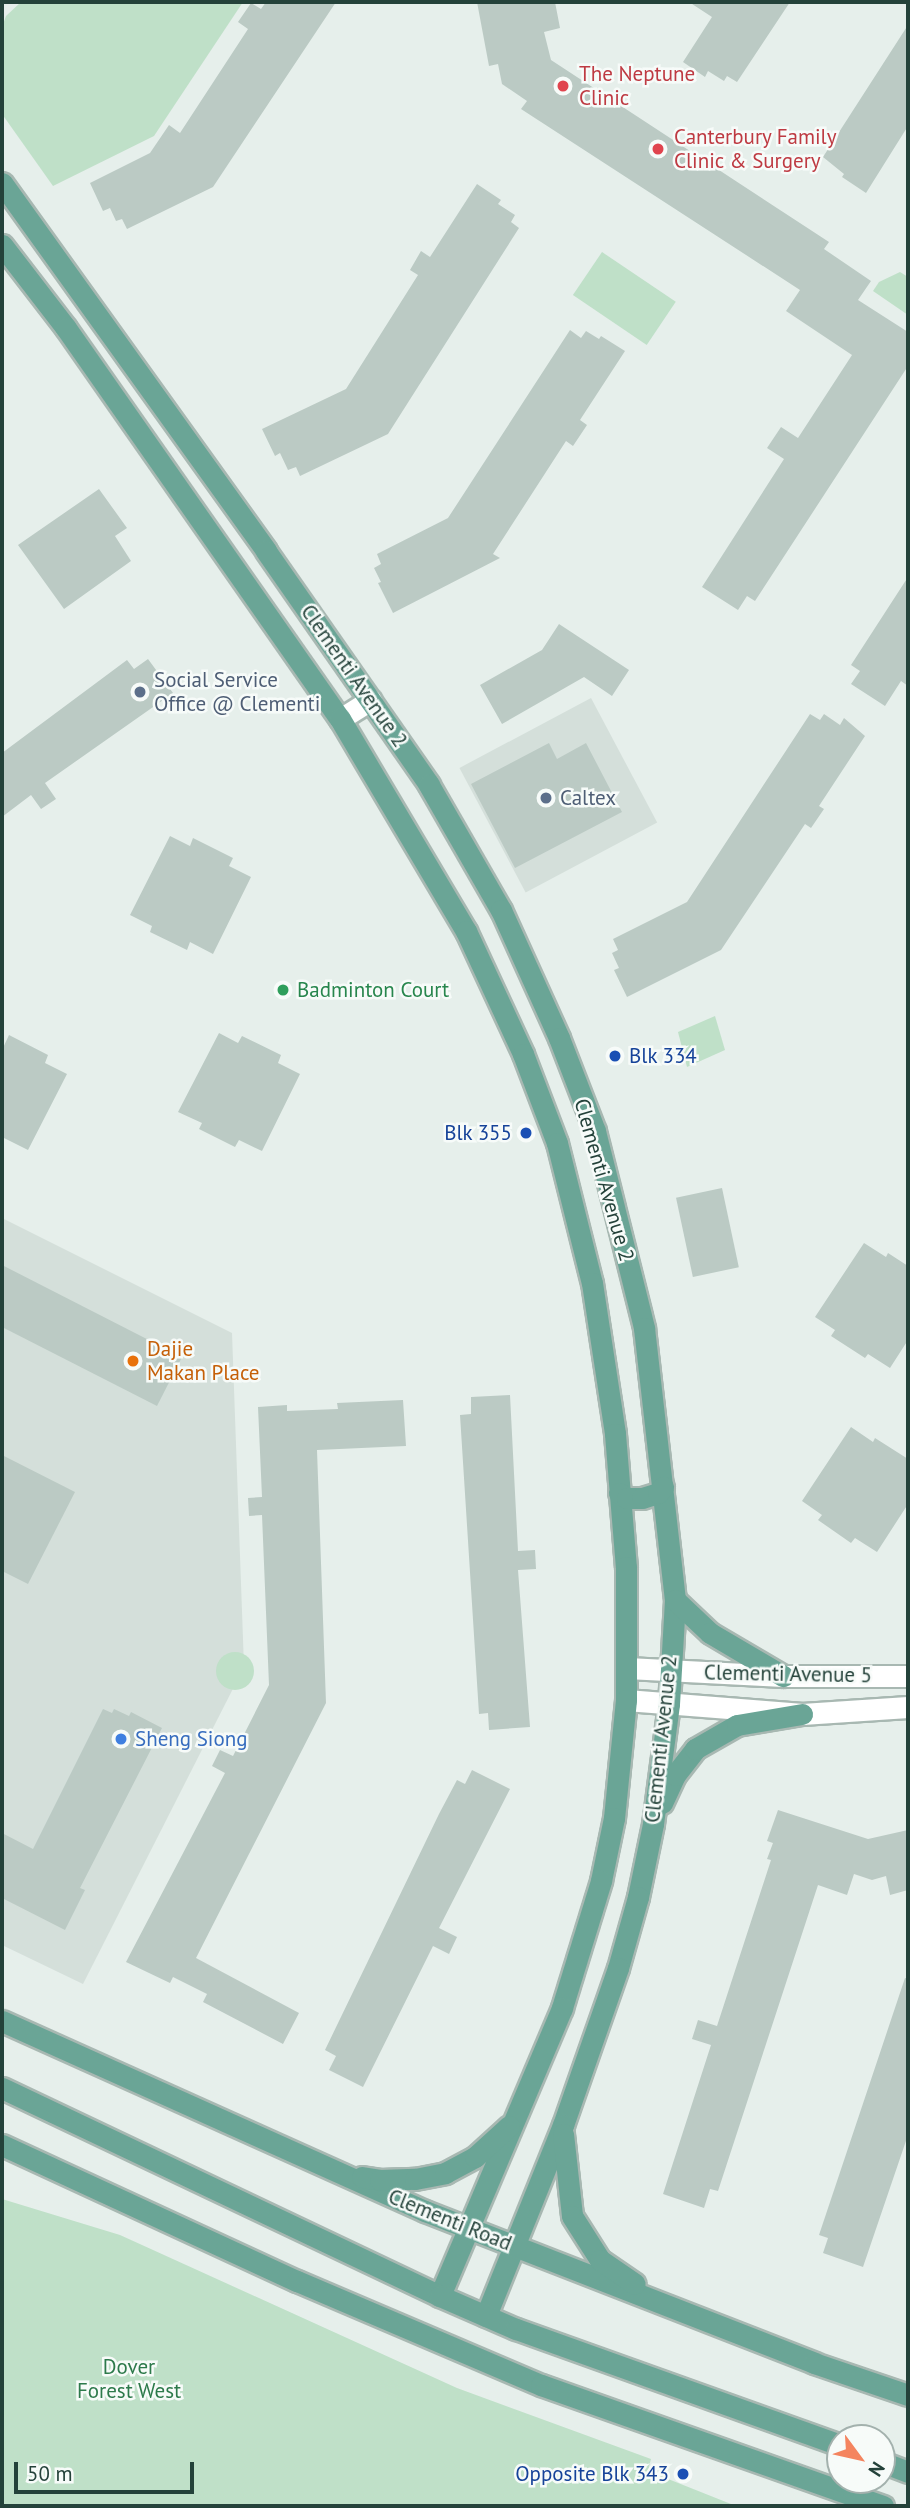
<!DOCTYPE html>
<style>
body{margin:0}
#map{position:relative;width:910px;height:2508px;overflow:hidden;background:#e6efeb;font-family:"PT Sans",sans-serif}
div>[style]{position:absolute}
.built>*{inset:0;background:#d4dfda;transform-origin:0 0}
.green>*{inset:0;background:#bfe0c8;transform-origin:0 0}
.round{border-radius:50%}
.building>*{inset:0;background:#bbcac4;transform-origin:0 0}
.roads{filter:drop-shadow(2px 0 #a8b8b2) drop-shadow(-2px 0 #a8b8b2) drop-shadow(0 2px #a8b8b2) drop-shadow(0 -2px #a8b8b2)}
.minor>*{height:21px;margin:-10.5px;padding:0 10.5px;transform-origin:10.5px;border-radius:10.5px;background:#fff}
.major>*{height:21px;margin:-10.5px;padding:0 10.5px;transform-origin:10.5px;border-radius:10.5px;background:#6aa596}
.dots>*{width:19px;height:19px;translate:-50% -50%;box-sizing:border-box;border:4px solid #f7fbf9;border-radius:50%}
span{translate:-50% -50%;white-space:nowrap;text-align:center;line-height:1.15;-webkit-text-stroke:5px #f7fbf9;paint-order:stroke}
.health-label{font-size:21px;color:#be3a42}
.left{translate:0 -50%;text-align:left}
.street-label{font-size:21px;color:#24423a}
.service-label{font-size:21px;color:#4e5e75}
.leisure-label{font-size:21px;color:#27864d}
.transit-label{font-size:21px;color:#164399}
.right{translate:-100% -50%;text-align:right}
.food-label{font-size:21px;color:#c56008}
.shop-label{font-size:21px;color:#366cbe}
.park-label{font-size:21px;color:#2d7a4b}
.frame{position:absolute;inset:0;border:4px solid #24423a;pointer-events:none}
.north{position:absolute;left:826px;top:2424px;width:70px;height:70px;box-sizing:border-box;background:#f7fbf9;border:2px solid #a3b1ad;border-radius:50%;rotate:123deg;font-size:19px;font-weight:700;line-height:28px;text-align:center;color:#24423a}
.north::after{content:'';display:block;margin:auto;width:24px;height:32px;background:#f4845f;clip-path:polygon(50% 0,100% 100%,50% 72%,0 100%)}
.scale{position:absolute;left:14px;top:2462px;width:180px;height:32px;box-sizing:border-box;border:4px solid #24423a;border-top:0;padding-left:9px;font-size:21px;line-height:24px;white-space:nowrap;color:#24423a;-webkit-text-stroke:5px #f7fbf9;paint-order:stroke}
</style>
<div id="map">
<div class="built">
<div style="left:591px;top:698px;width:141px;height:149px;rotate:62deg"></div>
<div style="clip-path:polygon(2px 1218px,232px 1333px,244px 1667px,83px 1984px,2px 1945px)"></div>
</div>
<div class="green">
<div style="clip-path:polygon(21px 2px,243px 2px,154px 136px,53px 186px,2px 114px,2px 27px,6px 16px)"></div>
<div style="left:602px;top:252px;width:89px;height:52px;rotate:34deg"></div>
<div style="clip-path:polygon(900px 272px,908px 277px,908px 315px,873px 291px,879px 282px)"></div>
<div style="clip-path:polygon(715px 1016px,725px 1050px,687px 1067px,678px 1032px)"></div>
<div class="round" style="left:216px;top:1652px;width:38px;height:38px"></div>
<div style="clip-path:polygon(2px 2199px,120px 2235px,457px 2388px,651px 2459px,648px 2471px,736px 2506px,2px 2506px)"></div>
</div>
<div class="building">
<div style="clip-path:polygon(266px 2px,336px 2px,213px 187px,127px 229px,122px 219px,116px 221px,110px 208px,103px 211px,90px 183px,150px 153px,169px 125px,180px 133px,248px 29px,238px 22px,251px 3px,261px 9px)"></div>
<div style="clip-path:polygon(477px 2px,555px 2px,560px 28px,544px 32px,551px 60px,829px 242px,824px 249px,871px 281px,858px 300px,908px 332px,908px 366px,755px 601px,747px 596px,738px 610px,702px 587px,784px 459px,767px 448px,781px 427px,798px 438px,852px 355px,786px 311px,800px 290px,521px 109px,527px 101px,502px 84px,498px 64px,489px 66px)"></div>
<div style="clip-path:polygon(689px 2px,790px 2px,737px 82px,727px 76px,724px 81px,708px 71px,705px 77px,683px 62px,712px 17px)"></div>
<div style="clip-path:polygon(908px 25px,908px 126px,866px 193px,842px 177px,844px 174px,823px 157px)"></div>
<div style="clip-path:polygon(477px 184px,501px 200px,498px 204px,515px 215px,511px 222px,519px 228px,388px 434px,300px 476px,296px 467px,288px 470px,280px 453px,275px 456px,262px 429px,346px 389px,418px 275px,410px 270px,421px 251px,430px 257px)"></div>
<div style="clip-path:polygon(570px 330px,581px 338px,586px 331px,599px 339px,601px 336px,625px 351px,580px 420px,587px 425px,573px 446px,566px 441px,493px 554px,500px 558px,393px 613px,378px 583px,381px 582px,374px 568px,381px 564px,377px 554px,448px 518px)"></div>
<div style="clip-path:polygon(99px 489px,127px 528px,115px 536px,131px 561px,64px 609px,18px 545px)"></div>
<div style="clip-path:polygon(908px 577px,908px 686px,901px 681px,885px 706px,851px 684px,860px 671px,851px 665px)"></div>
<div style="clip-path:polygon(559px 624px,629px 670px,612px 696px,584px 677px,502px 724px,480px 685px,542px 650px)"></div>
<div style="clip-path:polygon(148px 659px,173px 693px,45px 783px,56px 799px,41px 809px,31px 795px,2px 817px,2px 753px,127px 660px,134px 669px)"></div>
<div style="clip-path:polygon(810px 714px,820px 720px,824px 714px,840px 725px,844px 718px,865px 736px,819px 806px,824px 809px,811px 828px,805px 824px,721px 950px,627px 997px,614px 970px,619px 968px,612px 953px,618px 950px,613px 939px,687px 902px)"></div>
<div style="clip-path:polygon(549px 743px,557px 759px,586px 743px,622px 812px,515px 868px,471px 784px)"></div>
<div style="clip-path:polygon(170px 836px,190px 846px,193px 838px,233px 858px,229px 866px,251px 877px,213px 954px,190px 942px,187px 950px,150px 932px,152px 926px,130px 915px)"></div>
<div style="clip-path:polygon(219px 1033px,238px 1043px,242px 1036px,281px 1055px,278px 1063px,300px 1074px,262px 1151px,239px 1140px,235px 1147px,199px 1129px,202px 1123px,178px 1112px)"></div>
<div style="clip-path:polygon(9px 1035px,48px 1055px,45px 1063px,67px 1074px,28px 1150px,2px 1137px,2px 1050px)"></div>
<div style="left:722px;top:1188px;width:81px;height:47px;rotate:78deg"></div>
<div style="clip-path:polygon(864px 1243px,886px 1257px,888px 1253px,908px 1266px,908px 1340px,890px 1368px,868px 1354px,865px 1358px,831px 1336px,835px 1330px,815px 1317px)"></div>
<div style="clip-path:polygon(2px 1265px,182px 1357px,157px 1406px,2px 1327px)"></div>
<div style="clip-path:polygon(510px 1395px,518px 1551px,535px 1550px,536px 1569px,518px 1570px,530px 1727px,489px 1730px,488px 1713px,479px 1714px,460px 1415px,471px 1414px,471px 1397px)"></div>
<div style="clip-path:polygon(403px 1400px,406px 1446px,317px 1450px,326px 1703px,196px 1958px,299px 2013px,283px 2044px,203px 2002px,207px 1994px,173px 1977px,170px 1983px,126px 1962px,225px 1773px,212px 1766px,220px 1750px,233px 1756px,269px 1685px,262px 1515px,249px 1516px,248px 1498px,262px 1497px,258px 1407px,287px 1405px,287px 1411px,338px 1409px,337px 1403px)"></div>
<div style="clip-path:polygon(851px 1427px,873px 1442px,875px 1438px,908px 1459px,908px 1504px,877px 1552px,855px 1538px,851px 1543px,818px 1520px,822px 1515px,802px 1501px)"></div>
<div style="clip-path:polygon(2px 1455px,75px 1492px,28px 1584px,2px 1571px)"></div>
<div style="clip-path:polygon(103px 1709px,112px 1713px,114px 1709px,129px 1716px,131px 1712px,162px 1728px,80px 1888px,85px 1890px,65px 1930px,2px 1898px,2px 1833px,33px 1849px)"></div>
<div style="clip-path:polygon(472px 1770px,510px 1789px,439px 1928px,457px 1937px,449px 1954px,433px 1946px,363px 2087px,329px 2070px,336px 2056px,325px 2050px,439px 1814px,457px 1780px,465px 1784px)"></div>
<div style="clip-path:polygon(778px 1810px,868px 1839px,908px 1830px,908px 1890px,890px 1895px,886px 1876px,872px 1880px,854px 1874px,847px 1895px,818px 1885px,718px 2191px,710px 2189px,704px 2208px,663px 2194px,711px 2045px,692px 2039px,698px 2020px,717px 2026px,771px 1860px,767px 1859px,773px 1843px,767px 1841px)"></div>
<div style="clip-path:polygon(905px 1978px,908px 1979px,908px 2135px,863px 2267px,823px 2253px,828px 2238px,819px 2235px)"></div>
</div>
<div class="roads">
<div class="minor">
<div style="left:340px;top:719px;width:36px;rotate:-32deg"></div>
<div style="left:627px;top:1668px;width:156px;rotate:2.9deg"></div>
<div style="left:783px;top:1676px;width:125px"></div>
<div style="left:626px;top:1700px;width:177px;rotate:4.5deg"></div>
<div style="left:802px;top:1714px;width:106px;rotate:-3.8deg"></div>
</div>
<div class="major">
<div style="left:2px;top:183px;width:453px;rotate:54.3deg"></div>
<div style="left:266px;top:551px;width:285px;rotate:55.1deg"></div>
<div style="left:429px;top:785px;width:144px;rotate:60.1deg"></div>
<div style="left:501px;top:910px;width:141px;rotate:65.6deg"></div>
<div style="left:559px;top:1038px;width:100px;rotate:68.8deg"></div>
<div style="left:595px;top:1131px;width:203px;rotate:76deg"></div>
<div style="left:644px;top:1328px;width:274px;rotate:83.5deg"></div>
<div style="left:675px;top:1600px;width:104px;rotate:93.3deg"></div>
<div style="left:669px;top:1704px;width:121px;rotate:97.6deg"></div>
<div style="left:653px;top:1824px;width:75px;rotate:101.6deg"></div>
<div style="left:638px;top:1897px;width:74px;rotate:105.7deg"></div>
<div style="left:618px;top:1968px;width:166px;rotate:109.3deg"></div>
<div style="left:563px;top:2125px;width:206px;rotate:112deg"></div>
<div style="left:2px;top:245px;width:105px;rotate:52.4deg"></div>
<div style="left:66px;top:328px;width:477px;rotate:55deg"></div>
<div style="left:340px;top:719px;width:247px;rotate:59.3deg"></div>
<div style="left:466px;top:931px;width:136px;rotate:65.1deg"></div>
<div style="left:523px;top:1054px;width:95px;rotate:69.1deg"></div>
<div style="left:557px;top:1143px;width:144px;rotate:76deg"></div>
<div style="left:592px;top:1283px;width:153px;rotate:81.3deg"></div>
<div style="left:615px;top:1434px;width:133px;rotate:85.3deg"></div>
<div style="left:626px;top:1567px;width:133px;rotate:90deg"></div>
<div style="left:626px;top:1700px;width:119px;rotate:95.8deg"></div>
<div style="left:614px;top:1818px;width:64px;rotate:101.7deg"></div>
<div style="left:601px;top:1881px;width:133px;rotate:107.1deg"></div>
<div style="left:562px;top:2008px;width:313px;rotate:113deg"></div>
<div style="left:619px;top:1493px;width:9px;rotate:32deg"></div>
<div style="left:627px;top:1498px;width:15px"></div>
<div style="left:642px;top:1498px;width:17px;rotate:-17deg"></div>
<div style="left:658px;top:1493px;width:8px;rotate:-50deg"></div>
<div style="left:675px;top:1600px;width:48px;rotate:43.3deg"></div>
<div style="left:710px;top:1633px;width:85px;rotate:30.5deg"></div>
<div style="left:662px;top:1803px;width:31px;rotate:-65deg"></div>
<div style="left:675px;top:1775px;width:33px;rotate:-52deg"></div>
<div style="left:695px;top:1749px;width:48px;rotate:-29.7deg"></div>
<div style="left:737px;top:1725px;width:66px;rotate:-9.6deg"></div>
<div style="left:2px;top:2021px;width:464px;rotate:24.2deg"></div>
<div style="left:425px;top:2211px;width:418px;rotate:21.3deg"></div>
<div style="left:814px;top:2363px;width:99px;rotate:18.8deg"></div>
<div style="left:2px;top:2088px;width:485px;rotate:25.4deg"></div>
<div style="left:440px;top:2296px;width:83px;rotate:23.5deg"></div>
<div style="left:516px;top:2329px;width:344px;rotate:19.7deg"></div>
<div style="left:563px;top:2134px;width:82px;rotate:83.7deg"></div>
<div style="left:572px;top:2216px;width:52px;rotate:57.5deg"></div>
<div style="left:600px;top:2260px;width:42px;rotate:34.4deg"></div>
<div style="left:2px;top:2145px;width:325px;rotate:24.8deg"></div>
<div style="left:297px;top:2281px;width:265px;rotate:23.1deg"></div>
<div style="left:541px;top:2385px;width:363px;rotate:19.5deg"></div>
<div style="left:362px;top:2177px;width:18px;rotate:9deg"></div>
<div style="left:380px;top:2180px;width:35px;rotate:-2deg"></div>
<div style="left:415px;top:2179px;width:31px;rotate:-11deg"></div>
<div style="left:445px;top:2173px;width:34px;rotate:-28deg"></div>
<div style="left:475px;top:2157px;width:46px;rotate:-42.4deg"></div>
<div style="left:882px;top:2462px;width:28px;rotate:21deg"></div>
</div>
</div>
<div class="dots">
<div style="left:563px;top:86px;background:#e0444e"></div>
<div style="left:658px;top:149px;background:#e0444e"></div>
<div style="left:140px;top:692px;background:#5c6f8a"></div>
<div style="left:546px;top:798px;background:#5c6f8a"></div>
<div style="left:283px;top:990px;background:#2e9e5b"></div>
<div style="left:615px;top:1056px;background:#1a4fb4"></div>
<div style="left:526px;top:1133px;background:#1a4fb4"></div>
<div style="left:133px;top:1361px;background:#e8710a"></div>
<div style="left:121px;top:1739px;background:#3f7fe0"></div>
<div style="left:683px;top:2474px;background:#1a4fb4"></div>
</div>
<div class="health-label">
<span class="left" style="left:579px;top:86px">The Neptune<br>Clinic</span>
<span class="left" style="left:674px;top:149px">Canterbury Family<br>Clinic &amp; Surgery</span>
</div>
<div class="street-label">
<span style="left:354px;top:676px;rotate:55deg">Clementi Avenue 2</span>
<span style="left:604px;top:1180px;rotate:74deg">Clementi Avenue 2</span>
<span style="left:788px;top:1674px;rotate:1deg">Clementi Avenue 5</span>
<span style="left:661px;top:1739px;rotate:-84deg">Clementi Avenue 2</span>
<span style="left:450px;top:2220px;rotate:22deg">Clementi Road</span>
</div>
<div class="service-label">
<span class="left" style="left:154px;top:692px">Social Service<br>Office @ Clementi</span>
<span class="left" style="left:560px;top:798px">Caltex</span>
</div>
<div class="leisure-label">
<span class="left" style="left:297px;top:990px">Badminton Court</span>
</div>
<div class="transit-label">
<span class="left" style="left:629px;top:1056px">Blk 334</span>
<span class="right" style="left:512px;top:1133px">Blk 355</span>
<span class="right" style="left:669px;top:2474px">Opposite Blk 343</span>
</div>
<div class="food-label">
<span class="left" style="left:147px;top:1361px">Dajie<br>Makan Place</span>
</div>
<div class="shop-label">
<span class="left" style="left:135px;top:1739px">Sheng Siong</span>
</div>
<div class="park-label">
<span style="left:129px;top:2379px">Dover<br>Forest West</span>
</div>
<div class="frame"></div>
<div class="north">N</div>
<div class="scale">50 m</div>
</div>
